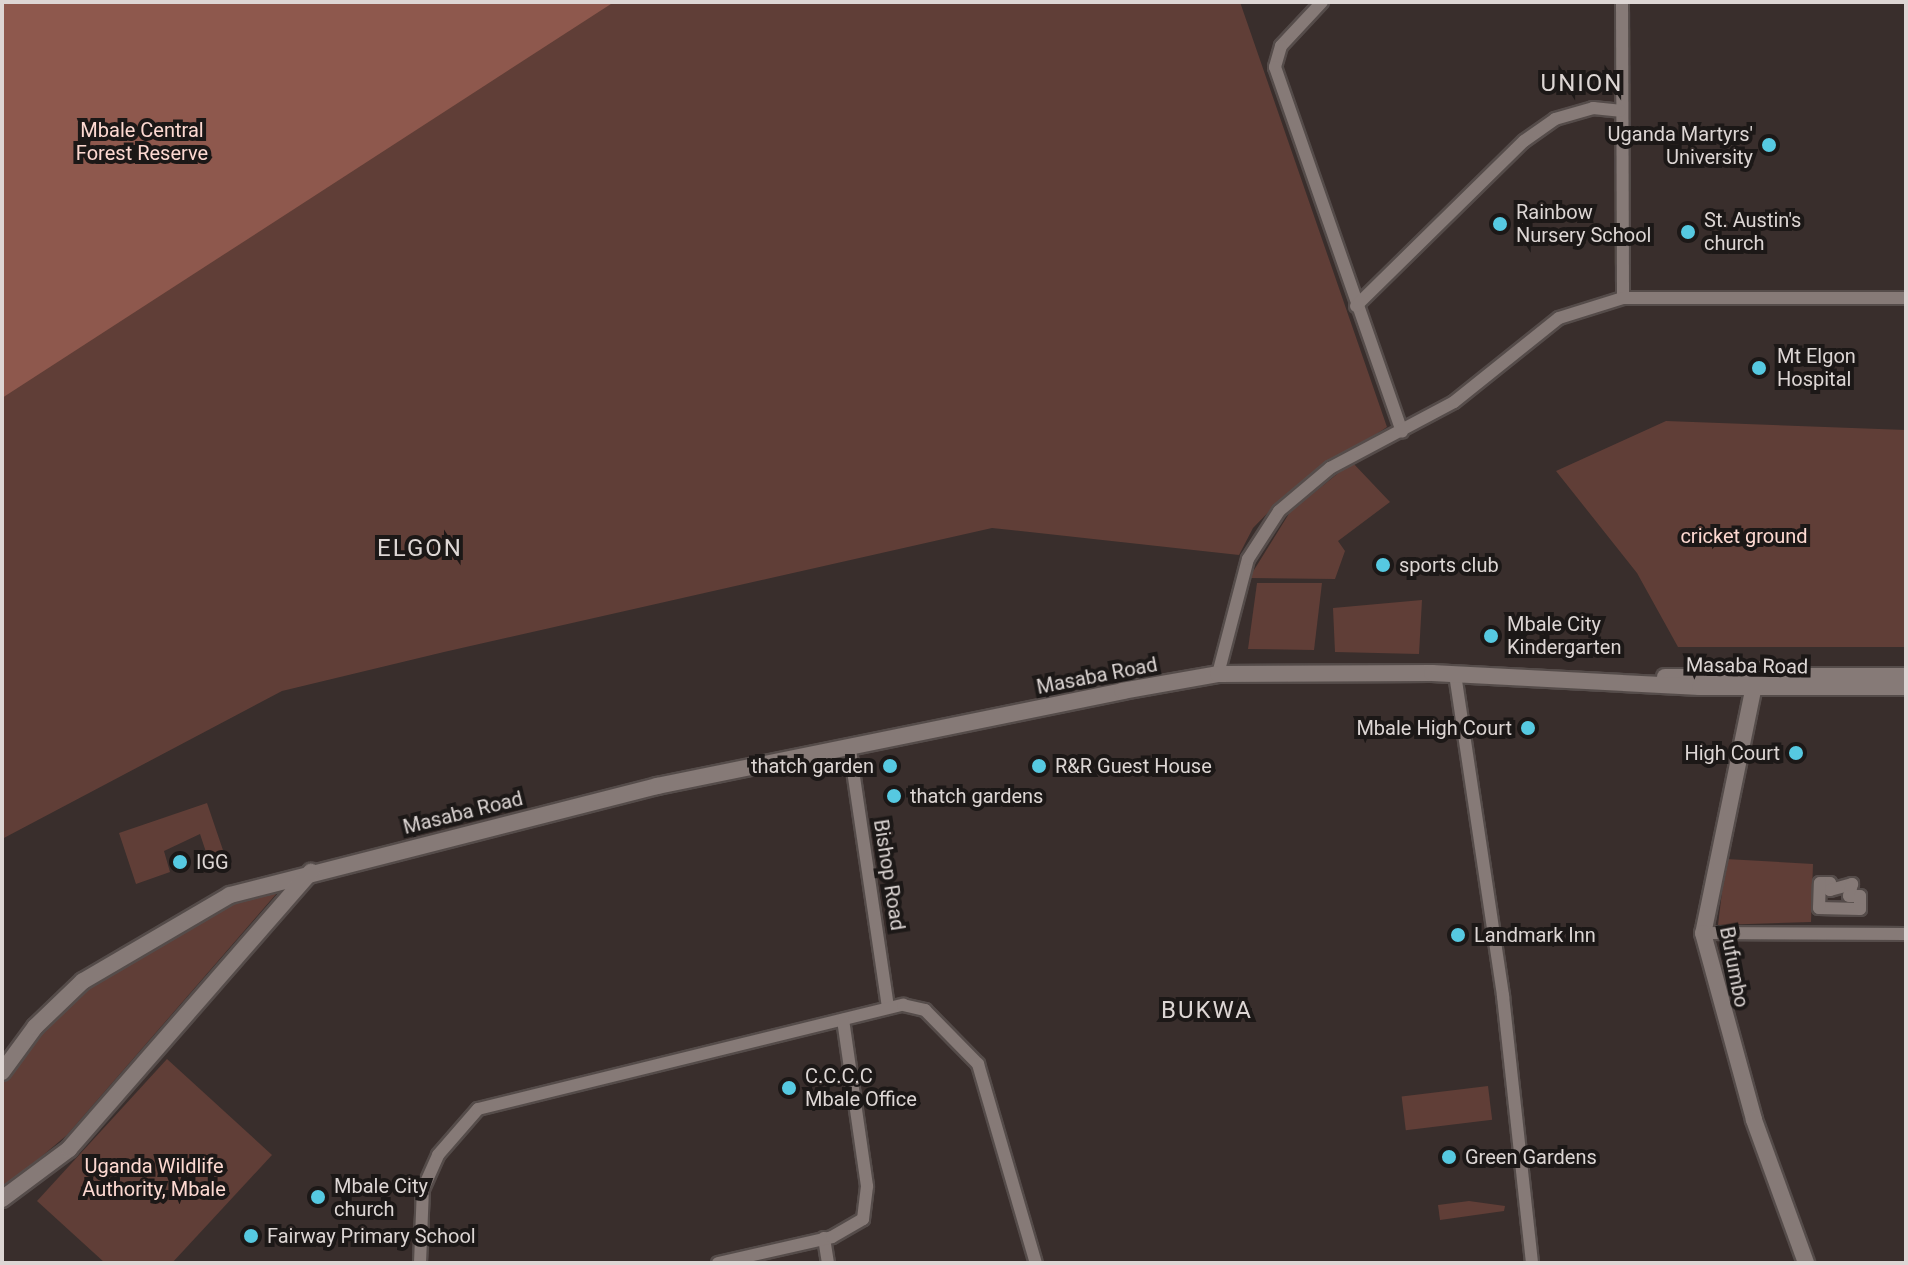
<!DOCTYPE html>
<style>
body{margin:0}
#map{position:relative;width:1908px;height:1265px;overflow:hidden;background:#392e2c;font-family:Roboto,sans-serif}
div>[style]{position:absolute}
.green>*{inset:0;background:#603e37;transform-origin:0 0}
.forest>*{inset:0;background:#8e584d}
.roads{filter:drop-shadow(2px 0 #554c4a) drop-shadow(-2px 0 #554c4a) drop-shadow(0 2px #554c4a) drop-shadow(0 -2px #554c4a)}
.minor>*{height:12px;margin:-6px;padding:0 6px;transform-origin:6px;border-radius:6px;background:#867a77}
.tertiary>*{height:16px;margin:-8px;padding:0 8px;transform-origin:8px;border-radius:8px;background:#867a77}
.dots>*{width:22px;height:22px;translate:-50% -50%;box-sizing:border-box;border:4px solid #1c1817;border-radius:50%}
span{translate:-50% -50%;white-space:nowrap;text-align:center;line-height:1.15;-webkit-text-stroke:8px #1c1817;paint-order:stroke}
.park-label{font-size:20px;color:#fdd9d1}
.poi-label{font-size:20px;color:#ddd6d4}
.right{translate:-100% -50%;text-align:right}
.left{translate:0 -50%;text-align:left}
.street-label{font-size:20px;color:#ddd6d4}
.quarter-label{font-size:24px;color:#ddd6d4;letter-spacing:2px}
.frame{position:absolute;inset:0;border:4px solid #ddd6d4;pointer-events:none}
</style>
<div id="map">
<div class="green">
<div style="clip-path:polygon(310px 2px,1240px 2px,1387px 427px,1285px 495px,1253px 528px,1239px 555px,992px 528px,444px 652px,282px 691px,2px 839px,2px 198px)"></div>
<div style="clip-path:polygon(1666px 421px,1906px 430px,1906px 647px,1678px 647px,1637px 573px,1556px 471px)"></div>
<div style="clip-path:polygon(1352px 462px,1390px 502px,1338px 541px,1345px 551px,1335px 579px,1249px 578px,1290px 512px)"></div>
<div style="clip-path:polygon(1257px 583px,1322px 583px,1314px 650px,1248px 649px)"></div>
<div style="clip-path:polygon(1422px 600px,1419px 654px,1335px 652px,1333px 608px)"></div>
<div style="clip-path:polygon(207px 803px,227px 862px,211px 867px,200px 834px,164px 851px,170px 872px,136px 884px,119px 833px)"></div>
<div style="clip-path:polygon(1726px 859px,1813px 864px,1811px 922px,1718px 925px)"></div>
<div style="clip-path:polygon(284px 885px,67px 1135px,2px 1190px,2px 1081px,85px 986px,227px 906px)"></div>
<div style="clip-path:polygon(167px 1059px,272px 1155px,172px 1263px,105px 1263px,37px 1201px)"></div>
<div style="left:1488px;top:1086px;width:34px;height:87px;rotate:83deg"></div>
<div style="clip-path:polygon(1469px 1201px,1505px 1206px,1504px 1211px,1440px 1220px,1438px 1205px)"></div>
</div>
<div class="forest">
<div style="clip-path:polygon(2px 2px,614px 2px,2px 398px)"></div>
</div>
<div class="roads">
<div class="minor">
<div style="left:1322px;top:2px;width:60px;rotate:133deg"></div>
<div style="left:1281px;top:46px;width:22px;rotate:106deg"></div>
<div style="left:1275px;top:67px;width:386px;rotate:70.8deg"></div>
<div style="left:1622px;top:2px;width:296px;rotate:89.8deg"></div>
<div style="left:1356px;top:306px;width:235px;rotate:-44.5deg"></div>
<div style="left:1524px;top:141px;width:38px;rotate:-35deg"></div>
<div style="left:1555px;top:119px;width:40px;rotate:-16deg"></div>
<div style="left:1593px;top:108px;width:27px;rotate:6deg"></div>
<div style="left:1218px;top:674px;width:119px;rotate:-75.4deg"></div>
<div style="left:1248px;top:559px;width:57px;rotate:-57.1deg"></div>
<div style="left:1279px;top:511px;width:67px;rotate:-40.1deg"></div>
<div style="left:1330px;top:468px;width:140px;rotate:-28deg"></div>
<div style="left:1454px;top:402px;width:134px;rotate:-38.7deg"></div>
<div style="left:1559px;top:318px;width:67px;rotate:-17.4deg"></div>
<div style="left:1623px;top:298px;width:283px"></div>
<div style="left:1455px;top:674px;width:326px;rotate:81.5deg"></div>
<div style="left:1503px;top:996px;width:269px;rotate:83.8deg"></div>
<div style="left:850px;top:750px;width:260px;rotate:81.6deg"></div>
<div style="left:1820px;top:883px;width:10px"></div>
<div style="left:1830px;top:883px;width:7px;rotate:90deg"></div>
<div style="left:1830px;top:890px;width:23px;rotate:-15deg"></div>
<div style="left:1852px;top:884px;width:12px;rotate:104deg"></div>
<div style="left:1849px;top:896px;width:11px"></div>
<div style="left:1860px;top:896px;width:13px;rotate:90deg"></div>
<div style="left:1860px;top:909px;width:41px;rotate:-178.6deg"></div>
<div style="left:1819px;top:908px;width:25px;rotate:-88deg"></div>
<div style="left:1703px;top:933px;width:203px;rotate:0.3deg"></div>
<div style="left:824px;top:1238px;width:25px;rotate:81deg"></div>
<div style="left:420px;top:1263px;width:74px;rotate:-87.7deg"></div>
<div style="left:423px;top:1189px;width:37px;rotate:-66deg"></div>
<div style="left:438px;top:1155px;width:61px;rotate:-49deg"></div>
<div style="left:478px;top:1109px;width:438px;rotate:-13.8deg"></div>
<div style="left:903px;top:1005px;width:23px;rotate:13deg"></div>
<div style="left:925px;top:1010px;width:76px;rotate:45.5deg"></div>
<div style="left:978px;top:1064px;width:207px;rotate:73.8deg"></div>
<div style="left:718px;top:1263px;width:117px;rotate:-12.8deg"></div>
<div style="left:832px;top:1237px;width:36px;rotate:-30deg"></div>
<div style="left:863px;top:1219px;width:33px;rotate:-83deg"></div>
<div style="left:867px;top:1186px;width:168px;rotate:-98.2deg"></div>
</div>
<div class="tertiary">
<div style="left:1757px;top:671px;width:268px;rotate:101.6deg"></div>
<div style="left:1703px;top:933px;width:194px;rotate:74.7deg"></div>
<div style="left:1754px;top:1120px;width:152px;rotate:70deg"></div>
<div style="left:1665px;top:677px;width:241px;rotate:-0.2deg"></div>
<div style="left:2px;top:1072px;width:56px;rotate:-53.7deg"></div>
<div style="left:35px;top:1027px;width:66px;rotate:-43.8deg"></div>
<div style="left:83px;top:981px;width:170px;rotate:-30.3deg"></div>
<div style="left:230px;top:895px;width:441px;rotate:-14.3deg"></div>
<div style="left:657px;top:786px;width:475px;rotate:-11.5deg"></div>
<div style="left:1122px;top:691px;width:97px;rotate:-10deg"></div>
<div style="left:1218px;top:674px;width:214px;rotate:-0.3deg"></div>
<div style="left:1432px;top:673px;width:268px;rotate:3deg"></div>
<div style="left:1700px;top:687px;width:206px"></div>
<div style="left:2px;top:1199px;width:84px;rotate:-36.7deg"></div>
<div style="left:69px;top:1149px;width:368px;rotate:-48.9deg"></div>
</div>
</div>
<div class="dots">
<div style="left:1769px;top:145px;background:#56c9e1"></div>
<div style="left:1500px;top:224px;background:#56c9e1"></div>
<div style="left:1688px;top:232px;background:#56c9e1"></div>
<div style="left:1759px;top:368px;background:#56c9e1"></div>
<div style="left:1383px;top:565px;background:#56c9e1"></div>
<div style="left:1491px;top:636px;background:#56c9e1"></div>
<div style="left:1528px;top:728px;background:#56c9e1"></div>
<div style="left:1796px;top:753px;background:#56c9e1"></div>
<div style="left:890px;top:766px;background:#56c9e1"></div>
<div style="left:1039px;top:766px;background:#56c9e1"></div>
<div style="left:894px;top:796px;background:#56c9e1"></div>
<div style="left:180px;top:862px;background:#56c9e1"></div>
<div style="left:1458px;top:935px;background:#56c9e1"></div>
<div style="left:789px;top:1088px;background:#56c9e1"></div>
<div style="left:1449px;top:1157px;background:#56c9e1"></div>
<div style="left:318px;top:1197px;background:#56c9e1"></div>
<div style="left:251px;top:1236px;background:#56c9e1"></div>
</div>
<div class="park-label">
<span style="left:142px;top:142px">Mbale Central<br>Forest Reserve</span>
<span style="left:1744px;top:536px">cricket ground</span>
<span style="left:154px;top:1178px">Uganda Wildlife<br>Authority, Mbale</span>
</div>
<div class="poi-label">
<span class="right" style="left:1753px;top:146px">Uganda Martyrs'<br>University</span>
<span class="left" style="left:1516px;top:224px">Rainbow<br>Nursery School</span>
<span class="left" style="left:1704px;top:232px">St. Austin's<br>church</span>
<span class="left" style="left:1777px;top:368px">Mt Elgon<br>Hospital</span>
<span class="left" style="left:1399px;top:565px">sports club</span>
<span class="left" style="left:1507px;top:636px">Mbale City<br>Kindergarten</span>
<span class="right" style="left:1512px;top:728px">Mbale High Court</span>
<span class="right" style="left:1780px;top:753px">High Court</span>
<span class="right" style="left:874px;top:766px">thatch garden</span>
<span class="left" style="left:1055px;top:766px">R&amp;R Guest House</span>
<span class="left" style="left:910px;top:796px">thatch gardens</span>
<span class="left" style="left:196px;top:862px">IGG</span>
<span class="left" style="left:1474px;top:935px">Landmark Inn</span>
<span class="left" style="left:805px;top:1088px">C.C.C.C<br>Mbale Office</span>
<span class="left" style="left:1465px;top:1157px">Green Gardens</span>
<span class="left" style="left:334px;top:1198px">Mbale City<br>church</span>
<span class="left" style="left:267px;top:1236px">Fairway Primary School</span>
</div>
<div class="street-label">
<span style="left:1747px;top:666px;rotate:1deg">Masaba Road</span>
<span style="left:1097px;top:676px;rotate:-11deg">Masaba Road</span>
<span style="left:463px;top:813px;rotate:-14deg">Masaba Road</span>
<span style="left:889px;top:875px;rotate:81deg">Bishop Road</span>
<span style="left:1734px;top:967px;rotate:79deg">Bufumbo</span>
</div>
<div class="quarter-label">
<span style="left:1582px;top:84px">UNION</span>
<span style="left:420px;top:549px">ELGON</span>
<span style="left:1207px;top:1011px">BUKWA</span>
</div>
<div class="frame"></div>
</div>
